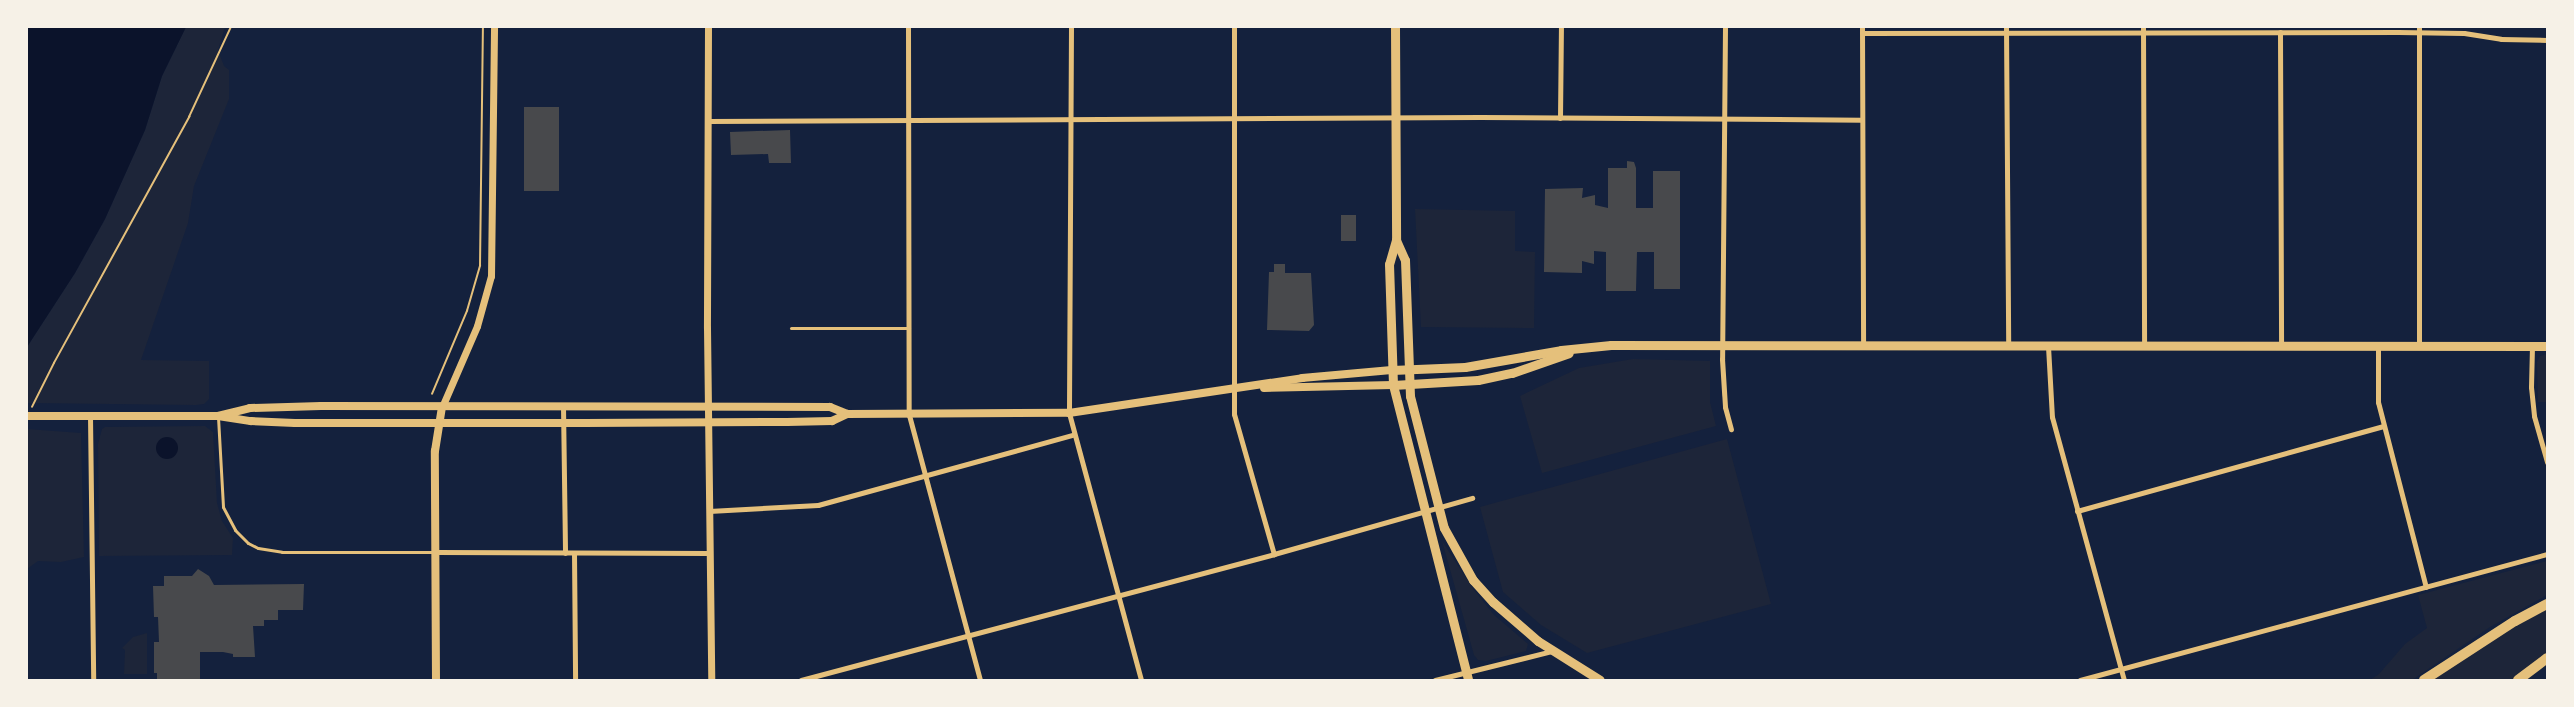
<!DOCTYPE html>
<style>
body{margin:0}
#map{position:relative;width:2574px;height:707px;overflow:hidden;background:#14213d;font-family:"Asap Condensed",sans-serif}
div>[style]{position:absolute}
.green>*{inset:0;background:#1d2539}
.water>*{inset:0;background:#0b132b}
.round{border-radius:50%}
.building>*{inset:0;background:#48494c;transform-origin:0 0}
.path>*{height:1.5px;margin:-0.75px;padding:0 0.75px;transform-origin:0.75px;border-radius:0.75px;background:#e5c07b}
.service>*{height:3px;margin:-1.5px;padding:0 1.5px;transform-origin:1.5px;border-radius:1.5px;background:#e5c07b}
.minor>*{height:5px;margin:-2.5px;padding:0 2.5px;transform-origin:2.5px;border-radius:2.5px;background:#e5c07b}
.tertiary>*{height:7px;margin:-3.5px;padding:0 3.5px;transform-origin:3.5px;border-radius:3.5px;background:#e5c07b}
.secondary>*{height:8px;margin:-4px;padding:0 4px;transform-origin:4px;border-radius:4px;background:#e5c07b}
.primary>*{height:9px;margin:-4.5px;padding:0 4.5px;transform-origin:4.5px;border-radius:4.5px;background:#e5c07b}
.motorway>*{height:10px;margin:-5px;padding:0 5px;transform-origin:5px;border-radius:5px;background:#e5c07b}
span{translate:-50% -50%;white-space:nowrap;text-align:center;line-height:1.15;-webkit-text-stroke:4.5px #f6f1e7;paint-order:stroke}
.frame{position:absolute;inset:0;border:28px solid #f6f1e7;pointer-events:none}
</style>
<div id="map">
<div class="green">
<div style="clip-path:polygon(186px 27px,225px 27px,218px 50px,224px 66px,229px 70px,229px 99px,194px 186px,188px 223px,141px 360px,209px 361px,209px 399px,204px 404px,196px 405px,27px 403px,27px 347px,75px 273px,105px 219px,145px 130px,162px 76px)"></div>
<div style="clip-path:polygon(1415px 209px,1515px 211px,1515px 251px,1535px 252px,1534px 328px,1421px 327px)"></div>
<div style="clip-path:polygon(2547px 354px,2547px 402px,2538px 402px,2537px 362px,2540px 356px)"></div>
<div style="clip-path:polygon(1633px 359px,1710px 361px,1710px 402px,1716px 426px,1542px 473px,1520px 396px,1579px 368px)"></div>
<div style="clip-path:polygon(205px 426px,213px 432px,217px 503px,222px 521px,233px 538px,232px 555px,99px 556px,98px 444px,102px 429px,105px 427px)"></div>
<div style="clip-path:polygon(27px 429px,81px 433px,84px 557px,61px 562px,38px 561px,27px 569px)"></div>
<div style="clip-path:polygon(1727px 439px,1771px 604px,1587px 653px,1541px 625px,1503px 592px,1480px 507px)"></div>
<div style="clip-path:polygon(1442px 541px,1474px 590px,1494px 615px,1528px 644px,1526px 651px,1486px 661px,1478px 660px,1474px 655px)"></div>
<div style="clip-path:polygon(2547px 561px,2547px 595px,2490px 627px,2412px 680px,2370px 680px,2379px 674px,2405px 644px,2427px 628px,2418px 595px)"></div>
<div style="clip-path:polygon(2547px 609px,2547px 654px,2513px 680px,2433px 680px,2516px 625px)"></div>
<div style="clip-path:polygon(147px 633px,147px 674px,124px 674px,125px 650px,122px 648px,133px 637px)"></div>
</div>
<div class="water">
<div style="clip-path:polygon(27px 27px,186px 27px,162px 76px,145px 130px,105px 219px,75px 273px,27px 347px)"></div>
<div class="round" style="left:156px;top:437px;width:22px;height:22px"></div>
</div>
<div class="building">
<div style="left:524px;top:107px;width:35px;height:84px"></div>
<div style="clip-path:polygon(790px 130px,791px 163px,769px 163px,768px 154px,731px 155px,730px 132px)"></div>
<div style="clip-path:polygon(1627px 161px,1634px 162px,1636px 168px,1636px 208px,1653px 208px,1653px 171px,1680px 171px,1680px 289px,1654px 289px,1654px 252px,1637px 252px,1636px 291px,1606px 291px,1606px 252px,1594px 251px,1594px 264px,1582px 261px,1582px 273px,1544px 272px,1545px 189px,1583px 188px,1582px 198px,1595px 195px,1595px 205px,1608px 208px,1608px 168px,1627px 168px)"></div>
<div style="left:1341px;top:215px;width:15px;height:26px"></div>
<div style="clip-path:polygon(1274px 264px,1285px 264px,1285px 273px,1311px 273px,1314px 325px,1309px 331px,1267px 330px,1269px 272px,1274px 272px)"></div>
<div style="clip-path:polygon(198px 569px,209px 576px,214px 585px,304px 584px,303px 610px,278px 610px,278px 620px,264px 620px,264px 626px,253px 626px,255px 657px,233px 657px,233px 654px,223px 652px,200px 652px,200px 680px,157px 680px,157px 673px,154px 673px,154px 642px,159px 642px,158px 617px,154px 617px,153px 586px,164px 586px,164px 576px,192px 576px)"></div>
</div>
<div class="path">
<div style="left:432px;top:394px;width:90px;rotate:-67.1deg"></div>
<div style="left:467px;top:311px;width:47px;rotate:-73.9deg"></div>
<div style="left:480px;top:266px;width:239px;rotate:-89.3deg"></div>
<div style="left:32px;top:407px;width:49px;rotate:-63.4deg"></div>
<div style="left:54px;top:363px;width:281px;rotate:-61.2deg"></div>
<div style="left:189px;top:117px;width:99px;rotate:-65deg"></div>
</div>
<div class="service">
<div style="left:791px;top:328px;width:118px"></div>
<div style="left:218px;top:417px;width:90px;rotate:86.8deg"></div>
<div style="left:223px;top:507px;width:26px;rotate:62deg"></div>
<div style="left:235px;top:530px;width:18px;rotate:45deg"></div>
<div style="left:248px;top:543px;width:11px;rotate:27deg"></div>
<div style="left:258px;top:548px;width:24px;rotate:9deg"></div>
<div style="left:282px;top:552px;width:151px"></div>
</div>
<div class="minor">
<div style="left:908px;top:27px;width:388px;rotate:89.9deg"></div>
<div style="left:909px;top:415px;width:274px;rotate:75deg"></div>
<div style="left:1071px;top:27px;width:386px;rotate:90.3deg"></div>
<div style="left:1069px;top:413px;width:277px;rotate:74.9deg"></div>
<div style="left:1234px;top:27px;width:387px;rotate:90deg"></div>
<div style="left:1234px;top:414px;width:146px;rotate:74.1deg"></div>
<div style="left:1725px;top:27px;width:332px;rotate:90.5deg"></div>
<div style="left:1722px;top:359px;width:48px;rotate:86.4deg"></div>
<div style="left:1725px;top:407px;width:23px;rotate:75deg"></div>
<div style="left:1862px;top:27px;width:319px;rotate:89.8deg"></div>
<div style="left:2006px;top:27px;width:320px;rotate:89.6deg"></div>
<div style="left:2143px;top:27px;width:319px;rotate:89.8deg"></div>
<div style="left:2419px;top:27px;width:318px;rotate:90deg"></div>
<div style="left:2280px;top:32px;width:314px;rotate:89.8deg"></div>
<div style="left:1862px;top:33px;width:536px;rotate:-0.11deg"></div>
<div style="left:2398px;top:32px;width:66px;rotate:0.9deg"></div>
<div style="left:2464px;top:33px;width:37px;rotate:9deg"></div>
<div style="left:2501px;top:39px;width:46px;rotate:1.2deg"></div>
<div style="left:1560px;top:118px;width:91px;rotate:-89.4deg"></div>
<div style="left:708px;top:121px;width:772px;rotate:-0.3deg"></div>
<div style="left:1480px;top:117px;width:382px;rotate:0.4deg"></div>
<div style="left:2048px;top:346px;width:71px;rotate:86.8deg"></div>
<div style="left:2052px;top:417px;width:273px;rotate:74.7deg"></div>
<div style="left:2378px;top:346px;width:56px;rotate:90deg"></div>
<div style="left:2378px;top:402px;width:191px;rotate:75.5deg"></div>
<div style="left:2532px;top:346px;width:41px;rotate:91.4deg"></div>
<div style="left:2531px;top:387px;width:29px;rotate:84deg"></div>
<div style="left:2534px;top:416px;width:48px;rotate:74.2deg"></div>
<div style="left:563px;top:406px;width:147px;rotate:89.2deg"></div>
<div style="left:90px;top:416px;width:264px;rotate:89.3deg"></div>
<div style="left:709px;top:511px;width:109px;rotate:-3.2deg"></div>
<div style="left:818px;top:505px;width:264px;rotate:-15.4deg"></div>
<div style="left:2077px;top:511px;width:318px;rotate:-15.5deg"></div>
<div style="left:436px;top:552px;width:273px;rotate:0.2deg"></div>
<div style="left:574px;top:553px;width:127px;rotate:89.5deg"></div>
<div style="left:801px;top:680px;width:489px;rotate:-14.9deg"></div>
<div style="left:1274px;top:554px;width:206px;rotate:-15.8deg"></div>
<div style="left:1435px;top:680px;width:121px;rotate:-13.9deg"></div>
<div style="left:2080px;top:680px;width:484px;rotate:-15.1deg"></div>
</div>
<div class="tertiary">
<div style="left:708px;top:27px;width:301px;rotate:90.2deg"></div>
<div style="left:707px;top:328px;width:352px;rotate:89.3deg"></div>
<div style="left:442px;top:407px;width:88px;rotate:-66.6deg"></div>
<div style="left:477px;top:326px;width:52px;rotate:-74.4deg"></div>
<div style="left:491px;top:276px;width:249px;rotate:-89.3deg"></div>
</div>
<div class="secondary">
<div style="left:1264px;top:388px;width:129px;rotate:-1.3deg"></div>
<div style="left:27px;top:416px;width:191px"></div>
<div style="left:218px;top:416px;width:33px;rotate:9deg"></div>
<div style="left:251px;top:421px;width:44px;rotate:2.6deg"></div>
<div style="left:295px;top:423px;width:289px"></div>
<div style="left:584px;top:423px;width:203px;rotate:-0.3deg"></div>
<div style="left:787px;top:422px;width:45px;rotate:-1.3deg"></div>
<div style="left:832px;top:421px;width:17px;rotate:-25deg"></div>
<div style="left:218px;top:416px;width:33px;rotate:-14deg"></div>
<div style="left:250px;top:408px;width:71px;rotate:-1.6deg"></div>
<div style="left:321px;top:406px;width:509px;rotate:0.11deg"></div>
<div style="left:830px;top:407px;width:18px;rotate:22deg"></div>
<div style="left:847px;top:414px;width:222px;rotate:-0.3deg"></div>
<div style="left:1069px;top:413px;width:236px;rotate:-8.5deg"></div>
<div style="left:1302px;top:378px;width:90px;rotate:-5.1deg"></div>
<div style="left:436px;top:680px;width:229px;rotate:-90.3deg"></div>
<div style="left:435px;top:451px;width:45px;rotate:-81deg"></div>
</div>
<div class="primary">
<div style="left:1395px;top:27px;width:213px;rotate:89.7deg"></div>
<div style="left:1396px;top:240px;width:25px;rotate:106deg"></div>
<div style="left:1389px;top:264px;width:121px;rotate:88.1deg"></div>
<div style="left:1393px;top:385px;width:304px;rotate:75.7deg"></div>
<div style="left:1396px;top:240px;width:22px;rotate:66deg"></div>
<div style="left:1405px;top:260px;width:136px;rotate:87.9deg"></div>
<div style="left:1410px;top:396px;width:136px;rotate:75.6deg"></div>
<div style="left:1444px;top:528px;width:60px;rotate:60.9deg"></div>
<div style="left:1473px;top:580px;width:30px;rotate:48deg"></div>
<div style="left:1493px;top:602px;width:60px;rotate:40.9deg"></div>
<div style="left:1538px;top:641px;width:73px;rotate:32.2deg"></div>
<div style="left:1392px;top:370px;width:73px;rotate:-2.4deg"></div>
<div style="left:1465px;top:367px;width:97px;rotate:-10deg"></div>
<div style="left:1561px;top:350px;width:50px;rotate:-5.7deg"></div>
<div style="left:1611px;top:345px;width:936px;rotate:0.06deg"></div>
<div style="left:1393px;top:385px;width:85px;rotate:-3.4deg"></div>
<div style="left:1478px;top:380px;width:35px;rotate:-12deg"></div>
<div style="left:1512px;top:373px;width:60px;rotate:-19.3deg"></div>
</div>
<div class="motorway">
<div style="left:2424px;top:680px;width:108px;rotate:-33deg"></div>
<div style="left:2515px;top:621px;width:36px;rotate:-28deg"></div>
<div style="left:2518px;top:680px;width:36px;rotate:-37deg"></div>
</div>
<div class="frame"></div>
</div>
